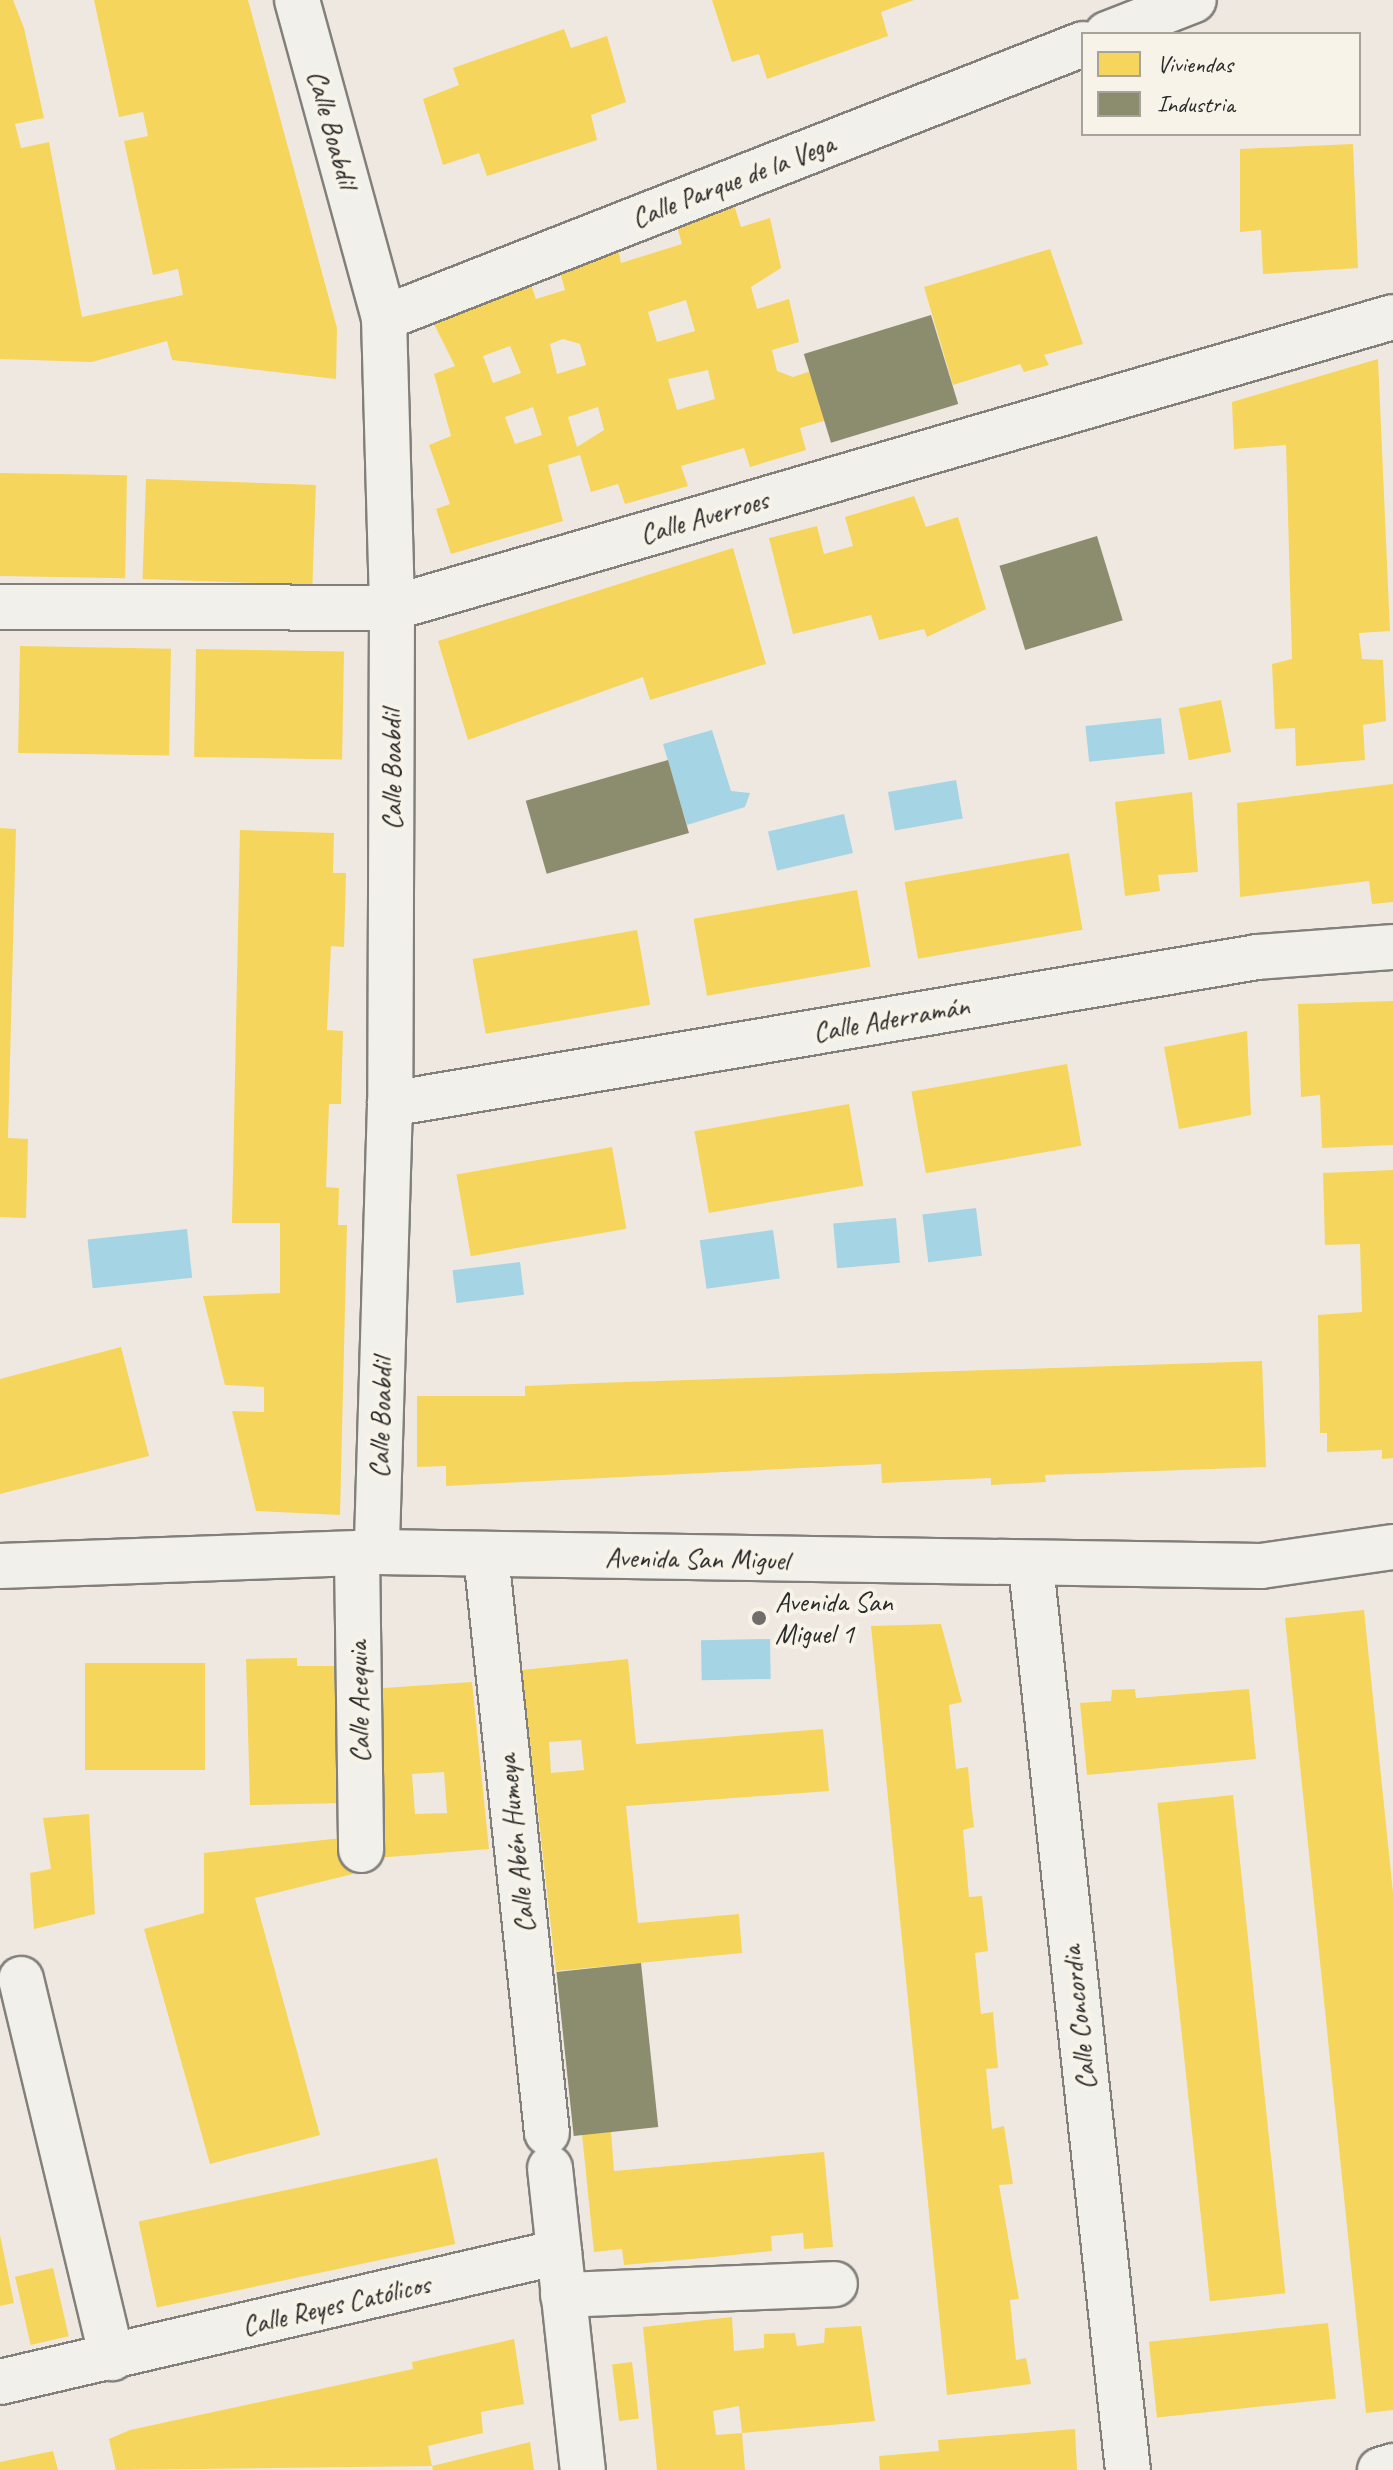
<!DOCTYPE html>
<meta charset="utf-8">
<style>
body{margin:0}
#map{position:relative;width:1393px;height:2470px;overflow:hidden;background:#efe8e0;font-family:Caveat,sans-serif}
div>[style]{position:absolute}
.water>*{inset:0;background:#a5d4e4;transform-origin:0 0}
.homes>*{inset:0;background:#f6d55c;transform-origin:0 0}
.industry>*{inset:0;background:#8c8c6e;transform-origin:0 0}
.roads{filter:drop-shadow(2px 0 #83807c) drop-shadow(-2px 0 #83807c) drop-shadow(0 2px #83807c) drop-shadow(0 -2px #83807c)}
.minor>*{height:44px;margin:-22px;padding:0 22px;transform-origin:22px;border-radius:22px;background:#f2f0eb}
.dots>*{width:22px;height:22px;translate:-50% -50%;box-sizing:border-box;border:4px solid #f7f3e8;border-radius:50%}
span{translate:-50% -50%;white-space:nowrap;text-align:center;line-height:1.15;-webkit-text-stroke:8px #f7f3e8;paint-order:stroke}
.street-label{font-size:28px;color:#2b2b2b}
.poi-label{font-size:28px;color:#2b2b2b}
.left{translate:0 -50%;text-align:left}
.legend{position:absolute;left:1081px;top:32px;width:280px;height:104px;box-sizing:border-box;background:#f7f3e8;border:2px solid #a5a39c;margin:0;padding:10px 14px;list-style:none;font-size:24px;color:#2b2b2b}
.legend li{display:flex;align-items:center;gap:16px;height:40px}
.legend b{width:40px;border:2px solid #a5a39c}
</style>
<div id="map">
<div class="water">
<div style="left:1161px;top:718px;width:36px;height:76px;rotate:84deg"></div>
<div style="clip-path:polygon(712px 730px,731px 791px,750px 793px,745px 807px,687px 825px,663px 744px)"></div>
<div style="left:956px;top:780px;width:39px;height:69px;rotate:80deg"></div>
<div style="left:844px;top:814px;width:40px;height:78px;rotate:77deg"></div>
<div style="left:976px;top:1208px;width:48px;height:54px;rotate:83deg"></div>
<div style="left:896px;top:1218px;width:45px;height:63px;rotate:85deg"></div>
<div style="left:187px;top:1229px;width:49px;height:100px;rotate:84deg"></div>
<div style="left:773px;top:1230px;width:49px;height:74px;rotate:82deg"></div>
<div style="left:520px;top:1262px;width:33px;height:68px;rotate:83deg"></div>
<div style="left:770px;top:1639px;width:40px;height:69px;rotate:89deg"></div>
</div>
<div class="homes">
<div style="clip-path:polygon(0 0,13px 0,24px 28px,44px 118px,15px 124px,21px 148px,49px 142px,82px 317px,183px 295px,178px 269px,153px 275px,124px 141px,148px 136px,143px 112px,119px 117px,94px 0,248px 0,337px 328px,336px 379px,172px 360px,167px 341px,92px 362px,0 359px)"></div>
<div style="clip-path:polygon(712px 0,914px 0,881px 12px,888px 36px,767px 79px,759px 54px,732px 62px)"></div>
<div style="clip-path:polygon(564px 29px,571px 48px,607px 36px,626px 102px,591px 115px,597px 140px,487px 176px,479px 153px,443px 165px,423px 99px,459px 85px,453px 68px)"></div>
<div style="clip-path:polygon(1353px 144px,1358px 268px,1263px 274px,1261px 230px,1240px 232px,1240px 149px)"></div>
<div style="clip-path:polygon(evenodd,733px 202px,741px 227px,770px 218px,781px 268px,751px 287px,757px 309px,789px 299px,799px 342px,772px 350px,777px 371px,793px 377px,811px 371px,827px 420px,800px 428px,806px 450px,750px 467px,744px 448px,681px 466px,688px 486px,625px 504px,618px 484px,591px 492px,580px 455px,548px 465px,563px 521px,451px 554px,436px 509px,450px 504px,429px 445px,451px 436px,434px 374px,455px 366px,428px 312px,528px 276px,536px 299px,565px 290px,558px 265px,617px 244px,621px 263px,682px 244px,676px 223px,733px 202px,686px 300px,695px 331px,657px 342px,648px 312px,686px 300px,733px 202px,563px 339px,580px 344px,586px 365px,557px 374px,550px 344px,563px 339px,733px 202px,510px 346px,521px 373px,493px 383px,483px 356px,510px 346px,733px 202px,708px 370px,715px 399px,677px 410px,668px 379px,708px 370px,733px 202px,533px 407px,542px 435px,515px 444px,505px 417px,533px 407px,733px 202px,598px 407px,604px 430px,577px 447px,568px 417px,598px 407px)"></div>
<div style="clip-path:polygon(1050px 249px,1083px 344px,1044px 355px,1049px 365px,1024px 372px,1020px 364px,953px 385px,924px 287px)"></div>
<div style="clip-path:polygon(1378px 359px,1390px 631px,1359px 633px,1362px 659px,1383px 660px,1386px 721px,1363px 725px,1365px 760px,1296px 766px,1295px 728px,1275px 729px,1272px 664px,1292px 659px,1286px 445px,1234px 449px,1232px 402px)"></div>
<div style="left:0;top:473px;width:127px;height:103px;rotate:1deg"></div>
<div style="left:146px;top:479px;width:170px;height:100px;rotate:2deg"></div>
<div style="clip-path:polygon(914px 496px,926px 527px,958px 517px,986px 609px,927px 637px,924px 629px,879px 640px,871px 615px,793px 634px,769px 538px,817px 526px,824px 554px,853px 546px,845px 517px)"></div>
<div style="clip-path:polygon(733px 548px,766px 664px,650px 700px,643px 677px,468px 740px,438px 641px)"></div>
<div style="left:20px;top:646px;width:151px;height:107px;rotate:1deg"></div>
<div style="left:196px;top:649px;width:148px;height:108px;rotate:1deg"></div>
<div style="left:1221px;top:700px;width:53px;height:43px;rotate:79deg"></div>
<div style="clip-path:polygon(1393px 784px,1393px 902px,1372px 904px,1369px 881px,1240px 897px,1237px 803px)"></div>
<div style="clip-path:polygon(1192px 792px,1198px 872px,1158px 875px,1160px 891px,1125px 896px,1115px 802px)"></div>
<div style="clip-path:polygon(0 828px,16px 829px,8px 1138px,28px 1139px,26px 1218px,0 1217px)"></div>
<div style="clip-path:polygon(240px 830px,334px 833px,333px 873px,346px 873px,344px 947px,331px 946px,327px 1030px,343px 1031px,341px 1104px,329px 1104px,326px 1187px,339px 1188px,338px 1225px,347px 1225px,340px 1515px,256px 1511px,232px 1411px,264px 1412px,264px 1387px,225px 1385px,203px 1296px,280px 1293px,280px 1223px,232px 1223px)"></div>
<div style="left:1069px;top:853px;width:78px;height:167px;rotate:80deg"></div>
<div style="left:857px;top:890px;width:78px;height:166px;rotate:80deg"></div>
<div style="left:637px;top:930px;width:76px;height:167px;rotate:80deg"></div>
<div style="clip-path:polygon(1393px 1001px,1393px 1145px,1322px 1148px,1320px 1095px,1301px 1097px,1298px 1004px)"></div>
<div style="clip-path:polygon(1247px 1031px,1251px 1115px,1179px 1129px,1164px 1047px)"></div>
<div style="left:1067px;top:1064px;width:83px;height:158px;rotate:80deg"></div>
<div style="left:849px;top:1104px;width:83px;height:157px;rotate:80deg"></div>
<div style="left:612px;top:1147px;width:83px;height:158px;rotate:80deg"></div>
<div style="clip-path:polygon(1393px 1170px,1393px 1458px,1382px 1459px,1382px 1450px,1327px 1452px,1327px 1433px,1320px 1433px,1318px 1315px,1362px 1312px,1360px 1244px,1325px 1245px,1323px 1173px)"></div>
<div style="clip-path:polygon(121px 1347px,149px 1456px,0 1494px,0 1379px)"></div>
<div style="clip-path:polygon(1262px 1361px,1266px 1467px,1045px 1475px,1046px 1482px,991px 1485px,991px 1478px,882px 1483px,881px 1464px,446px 1486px,446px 1466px,417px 1467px,417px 1396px,525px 1396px,525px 1386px,597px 1383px)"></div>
<div style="clip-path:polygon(1364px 1610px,1393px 1893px,1393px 2410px,1366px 2413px,1285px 1618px)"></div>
<div style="clip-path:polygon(941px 1624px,962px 1702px,949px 1705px,956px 1769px,968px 1767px,971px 1802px,974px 1827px,963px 1830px,969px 1897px,982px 1896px,988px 1951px,975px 1953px,981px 2014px,993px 2012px,998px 2068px,986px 2069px,992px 2129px,1004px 2126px,1013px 2184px,999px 2185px,1019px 2299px,1010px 2300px,1016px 2360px,1026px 2358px,1031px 2384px,947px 2395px,871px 1626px)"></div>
<div style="clip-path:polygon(297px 1658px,297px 1666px,344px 1666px,347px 1803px,250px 1805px,246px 1659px)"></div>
<div style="clip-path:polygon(evenodd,628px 1659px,636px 1744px,823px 1729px,829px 1791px,626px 1806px,638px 1923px,739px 1914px,742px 1953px,556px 1971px,522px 1670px,628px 1659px,581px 1740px,584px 1770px,551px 1773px,549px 1742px,581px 1740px)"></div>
<div style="left:85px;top:1663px;width:120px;height:107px"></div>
<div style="clip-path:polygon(evenodd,472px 1682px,489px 1849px,376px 1858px,369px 1689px,472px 1682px,444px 1772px,447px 1813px,415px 1814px,412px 1774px,444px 1772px)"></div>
<div style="clip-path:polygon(1135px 1689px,1136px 1698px,1249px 1689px,1256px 1759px,1087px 1775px,1080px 1703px,1111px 1701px,1112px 1690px)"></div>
<div style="left:1233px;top:1795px;width:501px;height:76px;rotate:84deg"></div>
<div style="clip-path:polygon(89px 1814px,95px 1914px,34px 1929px,30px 1873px,51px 1869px,43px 1818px)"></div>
<div style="clip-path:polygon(351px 1837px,353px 1874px,255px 1898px,320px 2135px,210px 2164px,144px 1929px,204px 1913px,204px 1853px)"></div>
<div style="clip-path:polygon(611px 2131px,614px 2171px,824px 2152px,833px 2247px,804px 2249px,803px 2233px,771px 2236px,772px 2251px,714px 2257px,624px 2265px,622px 2249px,594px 2252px,582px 2134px)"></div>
<div style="left:437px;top:2158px;width:88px;height:305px;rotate:78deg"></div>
<div style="clip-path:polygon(0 2235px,14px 2303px,0 2306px)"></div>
<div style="left:53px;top:2268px;width:70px;height:39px;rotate:77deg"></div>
<div style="clip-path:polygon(732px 2317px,734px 2351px,764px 2348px,764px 2334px,795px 2333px,797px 2346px,824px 2343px,825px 2328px,861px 2326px,875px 2421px,742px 2433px,739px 2406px,713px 2411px,716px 2435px,742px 2433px,745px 2470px,657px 2470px,643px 2327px)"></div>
<div style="left:1328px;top:2323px;width:76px;height:180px;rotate:84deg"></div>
<div style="clip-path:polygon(514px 2339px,524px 2404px,481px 2412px,483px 2433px,428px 2446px,432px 2466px,116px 2470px,109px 2439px,130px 2430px,413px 2369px,412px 2362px)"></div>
<div style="left:632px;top:2362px;width:57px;height:20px;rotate:83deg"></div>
<div style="clip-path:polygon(1075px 2429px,1077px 2470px,880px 2470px,879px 2456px,939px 2451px,938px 2440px)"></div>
<div style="clip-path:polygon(530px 2442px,534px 2470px,433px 2470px,432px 2466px)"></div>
<div style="clip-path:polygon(53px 2451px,58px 2470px,0 2470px,0 2462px)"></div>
</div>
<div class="industry">
<div style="left:931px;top:315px;width:93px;height:133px;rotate:73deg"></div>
<div style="left:1097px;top:536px;width:88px;height:102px;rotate:73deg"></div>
<div style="left:668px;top:760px;width:76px;height:148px;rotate:74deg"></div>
<div style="left:641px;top:1963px;width:165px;height:85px;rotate:84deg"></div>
</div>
<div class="roads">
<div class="minor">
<div style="left:297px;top:0;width:330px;rotate:74.7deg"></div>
<div style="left:384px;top:318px;width:290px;rotate:88.4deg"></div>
<div style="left:392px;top:608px;width:496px;rotate:90.2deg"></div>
<div style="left:390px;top:1104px;width:448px;rotate:91.7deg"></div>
<div style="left:1107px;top:34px;width:93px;rotate:-21.3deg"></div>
<div style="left:384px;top:318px;width:751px;rotate:-21.4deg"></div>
<div style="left:0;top:607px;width:392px;rotate:0.1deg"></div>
<div style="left:392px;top:608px;width:1042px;rotate:-16.21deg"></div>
<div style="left:390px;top:1104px;width:879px;rotate:-9.62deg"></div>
<div style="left:1257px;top:957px;width:136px;rotate:-4.2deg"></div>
<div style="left:357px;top:1555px;width:295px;rotate:89.2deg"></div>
<div style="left:486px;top:1555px;width:581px;rotate:83.98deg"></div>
<div style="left:0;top:1566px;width:377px;rotate:-2.1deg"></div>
<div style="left:377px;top:1552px;width:884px;rotate:0.91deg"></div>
<div style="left:1261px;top:1566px;width:133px;rotate:-8.2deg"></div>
<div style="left:1031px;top:1566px;width:909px;rotate:83.88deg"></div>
<div style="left:21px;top:1979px;width:390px;rotate:76.5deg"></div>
<div style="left:550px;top:2168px;width:304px;rotate:83.8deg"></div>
<div style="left:563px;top:2295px;width:272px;rotate:-2.3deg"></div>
<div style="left:0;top:2382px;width:574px;rotate:-13.09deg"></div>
<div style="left:1380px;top:2470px;width:14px;rotate:-17deg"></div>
</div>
</div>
<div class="dots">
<div style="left:759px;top:1618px;background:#706d6a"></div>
</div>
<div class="street-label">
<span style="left:332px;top:129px;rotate:75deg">Calle Boabdil</span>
<span style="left:733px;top:181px;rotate:-21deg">Calle Parque de la Vega</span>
<span style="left:704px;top:517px;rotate:-16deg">Calle Averroes</span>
<span style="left:392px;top:770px;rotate:-90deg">Calle Boabdil</span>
<span style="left:891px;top:1019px;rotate:-10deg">Calle Aderramán</span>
<span style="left:381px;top:1418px;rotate:-88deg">Calle Boabdil</span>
<span style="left:697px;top:1559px;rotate:1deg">Avenida San Miguel</span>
<span style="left:359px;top:1702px;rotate:-91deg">Calle Acequia</span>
<span style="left:516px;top:1844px;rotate:-96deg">Calle Abén Humeya</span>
<span style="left:1079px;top:2018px;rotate:-96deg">Calle Concordia</span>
<span style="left:336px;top:2305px;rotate:-13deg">Calle Reyes Católicos</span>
</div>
<div class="poi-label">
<span class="left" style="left:775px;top:1618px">Avenida San<br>Miguel 1</span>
</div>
<ul class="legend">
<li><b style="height:22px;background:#f6d55c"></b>Viviendas</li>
<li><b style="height:22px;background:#8c8c6e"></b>Industria</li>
</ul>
</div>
